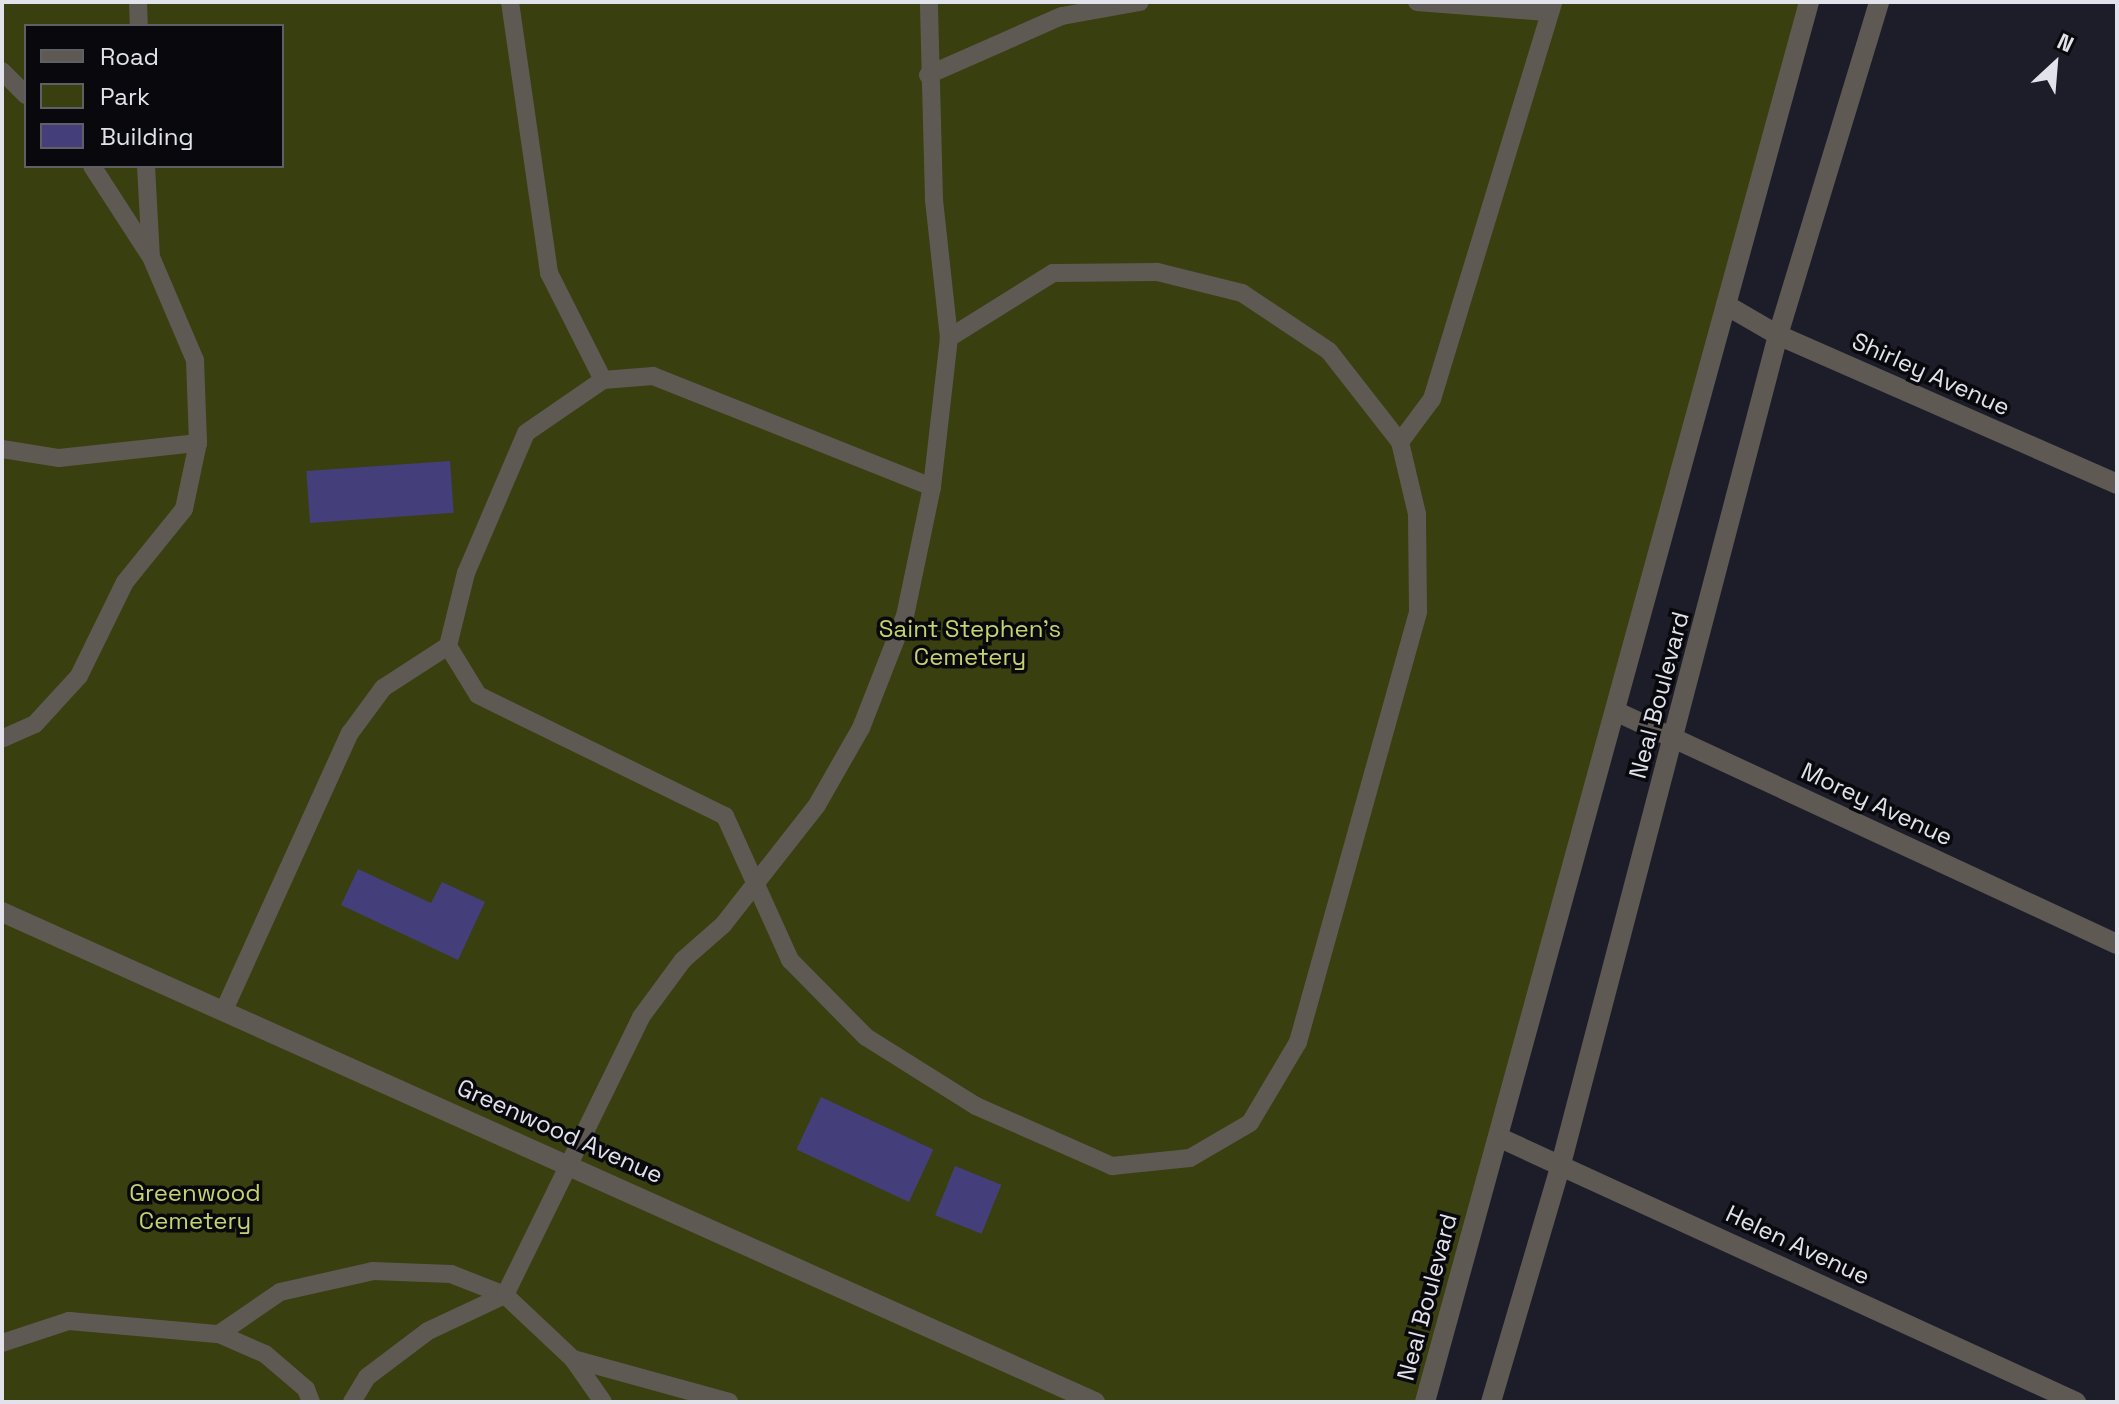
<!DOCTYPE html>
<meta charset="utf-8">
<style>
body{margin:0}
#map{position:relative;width:2119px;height:1404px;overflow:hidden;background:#1d1d2a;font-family:"Space Grotesk",sans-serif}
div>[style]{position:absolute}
.green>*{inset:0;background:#393f0f}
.building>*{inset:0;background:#443f7a;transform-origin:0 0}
.service>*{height:18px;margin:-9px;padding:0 9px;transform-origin:9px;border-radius:9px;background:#5f5954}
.minor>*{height:20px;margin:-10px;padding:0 10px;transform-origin:10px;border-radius:10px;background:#5f5954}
.tertiary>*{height:20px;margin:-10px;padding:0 10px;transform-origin:10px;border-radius:10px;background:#5f5954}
span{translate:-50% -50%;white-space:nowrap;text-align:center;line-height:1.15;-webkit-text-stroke:7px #08080d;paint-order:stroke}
.street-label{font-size:24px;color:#e2e2eb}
.park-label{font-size:24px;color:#c4d36d}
.frame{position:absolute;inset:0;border:4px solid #e2e2eb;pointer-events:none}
.legend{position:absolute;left:24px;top:24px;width:260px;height:144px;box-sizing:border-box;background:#08080d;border:2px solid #5f5f66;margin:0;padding:10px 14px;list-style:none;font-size:24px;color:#e2e2eb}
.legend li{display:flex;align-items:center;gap:16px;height:40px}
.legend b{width:40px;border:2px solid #5f5f66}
.north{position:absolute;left:2015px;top:24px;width:80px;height:80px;-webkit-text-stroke:6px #08080d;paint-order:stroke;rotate:26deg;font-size:22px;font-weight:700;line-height:32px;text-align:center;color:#e2e2eb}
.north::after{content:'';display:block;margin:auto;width:28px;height:36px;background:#e2e2eb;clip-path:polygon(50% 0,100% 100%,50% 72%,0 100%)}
</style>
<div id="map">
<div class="green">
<div style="clip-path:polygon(evenodd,2px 2px,1809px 2px,1425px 1402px,2px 1402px,2px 2px,26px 26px,282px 26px,282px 166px,26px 166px,26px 26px)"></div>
</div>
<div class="building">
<div style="left:450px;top:461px;width:52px;height:144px;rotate:86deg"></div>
<div style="clip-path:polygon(358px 869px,431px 903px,442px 882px,485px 902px,458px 960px,341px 905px)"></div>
<div style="left:821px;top:1097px;width:124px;height:58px;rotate:25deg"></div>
<div style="left:955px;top:1166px;width:50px;height:53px;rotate:22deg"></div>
</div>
<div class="service">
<div style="left:138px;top:2px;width:24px;rotate:88deg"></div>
<div style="left:510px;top:2px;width:274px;rotate:81.8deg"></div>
<div style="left:549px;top:273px;width:120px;rotate:63.2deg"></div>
<div style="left:1417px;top:2px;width:130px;rotate:4.4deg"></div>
<div style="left:2px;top:71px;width:34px;rotate:45deg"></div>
<div style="left:928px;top:75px;width:146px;rotate:-23.8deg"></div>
<div style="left:1062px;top:16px;width:79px;rotate:-10.2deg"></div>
<div style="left:92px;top:166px;width:105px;rotate:57.1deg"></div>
<div style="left:146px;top:166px;width:91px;rotate:86.9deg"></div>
<div style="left:151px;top:257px;width:112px;rotate:66.9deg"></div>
<div style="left:195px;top:360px;width:83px;rotate:87.9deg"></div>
<div style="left:1400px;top:442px;width:54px;rotate:-53.3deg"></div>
<div style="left:1432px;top:399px;width:415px;rotate:-73deg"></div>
<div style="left:2px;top:449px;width:58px;rotate:9deg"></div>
<div style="left:59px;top:458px;width:140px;rotate:-6.2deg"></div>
<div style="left:198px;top:443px;width:67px;rotate:102deg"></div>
<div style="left:184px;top:509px;width:94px;rotate:128.9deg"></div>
<div style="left:125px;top:582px;width:105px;rotate:116.1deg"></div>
<div style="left:79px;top:676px;width:65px;rotate:132.5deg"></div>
<div style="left:35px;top:724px;width:36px;rotate:156deg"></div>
<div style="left:932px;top:487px;width:300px;rotate:-158.3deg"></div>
<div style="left:653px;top:376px;width:50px;rotate:175.4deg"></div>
<div style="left:603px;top:380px;width:93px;rotate:145.5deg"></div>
<div style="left:526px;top:433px;width:152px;rotate:113.2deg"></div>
<div style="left:466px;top:573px;width:75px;rotate:103.9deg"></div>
<div style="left:448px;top:646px;width:57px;rotate:58.5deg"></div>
<div style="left:478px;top:695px;width:275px;rotate:26.1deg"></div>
<div style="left:725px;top:816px;width:158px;rotate:65.7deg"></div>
<div style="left:790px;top:960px;width:108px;rotate:45.4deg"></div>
<div style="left:866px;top:1037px;width:130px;rotate:32.1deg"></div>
<div style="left:976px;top:1106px;width:149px;rotate:23.8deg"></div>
<div style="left:1112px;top:1166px;width:78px;rotate:-5.9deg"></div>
<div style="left:1190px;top:1158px;width:69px;rotate:-30.3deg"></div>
<div style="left:1250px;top:1123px;width:94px;rotate:-59.3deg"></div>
<div style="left:1298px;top:1042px;width:447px;rotate:-74.4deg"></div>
<div style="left:1418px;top:611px;width:97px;rotate:-90.6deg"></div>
<div style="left:1417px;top:514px;width:74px;rotate:-103.3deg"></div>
<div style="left:1400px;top:442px;width:115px;rotate:-128deg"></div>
<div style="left:1329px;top:351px;width:105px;rotate:-146.3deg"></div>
<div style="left:1242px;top:293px;width:88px;rotate:-166.1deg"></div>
<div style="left:1157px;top:272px;width:104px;rotate:179.4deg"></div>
<div style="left:1053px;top:273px;width:123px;rotate:148deg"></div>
<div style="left:225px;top:1008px;width:302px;rotate:-65.6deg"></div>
<div style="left:350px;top:733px;width:56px;rotate:-53.7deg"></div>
<div style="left:383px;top:688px;width:77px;rotate:-32.9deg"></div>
<div style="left:2px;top:1343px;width:71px;rotate:-18.2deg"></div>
<div style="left:69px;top:1321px;width:151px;rotate:5deg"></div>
<div style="left:573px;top:1359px;width:162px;rotate:15.4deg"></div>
<div style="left:311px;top:1402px;width:14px;rotate:-111deg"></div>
<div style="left:306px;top:1389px;width:54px;rotate:-139.5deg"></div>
<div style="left:265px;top:1354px;width:50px;rotate:-156.5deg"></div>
<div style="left:219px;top:1334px;width:74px;rotate:-34.5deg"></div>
<div style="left:280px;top:1292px;width:95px;rotate:-12.7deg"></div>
<div style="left:373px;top:1271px;width:78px;rotate:2.2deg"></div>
<div style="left:451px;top:1274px;width:58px;rotate:21.3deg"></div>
<div style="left:505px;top:1295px;width:93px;rotate:43.3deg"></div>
<div style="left:573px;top:1359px;width:52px;rotate:55.1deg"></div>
<div style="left:352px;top:1402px;width:29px;rotate:-59deg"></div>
<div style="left:367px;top:1377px;width:76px;rotate:-37deg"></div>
<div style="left:428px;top:1331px;width:85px;rotate:-25.1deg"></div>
<div style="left:505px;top:1295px;width:309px;rotate:-63.9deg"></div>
<div style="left:641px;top:1017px;width:71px;rotate:-53.6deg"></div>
<div style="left:683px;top:960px;width:53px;rotate:-41.2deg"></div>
<div style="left:723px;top:925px;width:152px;rotate:-51.9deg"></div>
<div style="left:817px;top:805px;width:89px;rotate:-60.3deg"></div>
<div style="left:861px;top:728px;width:120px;rotate:-68.6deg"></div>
<div style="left:905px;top:616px;width:132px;rotate:-78.2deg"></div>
<div style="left:932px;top:487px;width:150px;rotate:-83.5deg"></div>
<div style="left:949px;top:338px;width:140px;rotate:-96.2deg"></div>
<div style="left:934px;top:199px;width:197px;rotate:-91.5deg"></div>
</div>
<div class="minor">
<div style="left:1726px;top:305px;width:60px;rotate:30deg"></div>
<div style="left:1778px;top:335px;width:370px;rotate:23.7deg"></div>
<div style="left:1615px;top:711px;width:553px;rotate:24.9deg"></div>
<div style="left:1498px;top:1137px;width:636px;rotate:24.63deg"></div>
</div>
<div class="tertiary">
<div style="left:2px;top:912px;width:1198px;rotate:24.15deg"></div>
<div style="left:1425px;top:1402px;width:1452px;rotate:-74.66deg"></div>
<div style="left:1491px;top:1402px;width:248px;rotate:-73.6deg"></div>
<div style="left:1561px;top:1164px;width:857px;rotate:-75.33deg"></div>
<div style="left:1778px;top:335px;width:348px;rotate:-73.1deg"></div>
</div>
<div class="street-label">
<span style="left:1931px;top:374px;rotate:24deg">Shirley Avenue</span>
<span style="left:1659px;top:695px;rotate:-75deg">Neal Boulevard</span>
<span style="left:1877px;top:804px;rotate:25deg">Morey Avenue</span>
<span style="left:560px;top:1131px;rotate:24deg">Greenwood Avenue</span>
<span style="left:1798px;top:1245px;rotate:25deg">Helen Avenue</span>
<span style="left:1427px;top:1297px;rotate:-75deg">Neal Boulevard</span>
</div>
<div class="park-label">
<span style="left:970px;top:643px">Saint Stephen’s<br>Cemetery</span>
<span style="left:195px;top:1207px">Greenwood<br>Cemetery</span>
</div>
<div class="frame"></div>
<ul class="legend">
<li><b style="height:10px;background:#5f5954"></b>Road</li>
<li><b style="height:22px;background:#393f0f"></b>Park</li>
<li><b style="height:22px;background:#443f7a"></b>Building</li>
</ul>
<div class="north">N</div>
</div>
